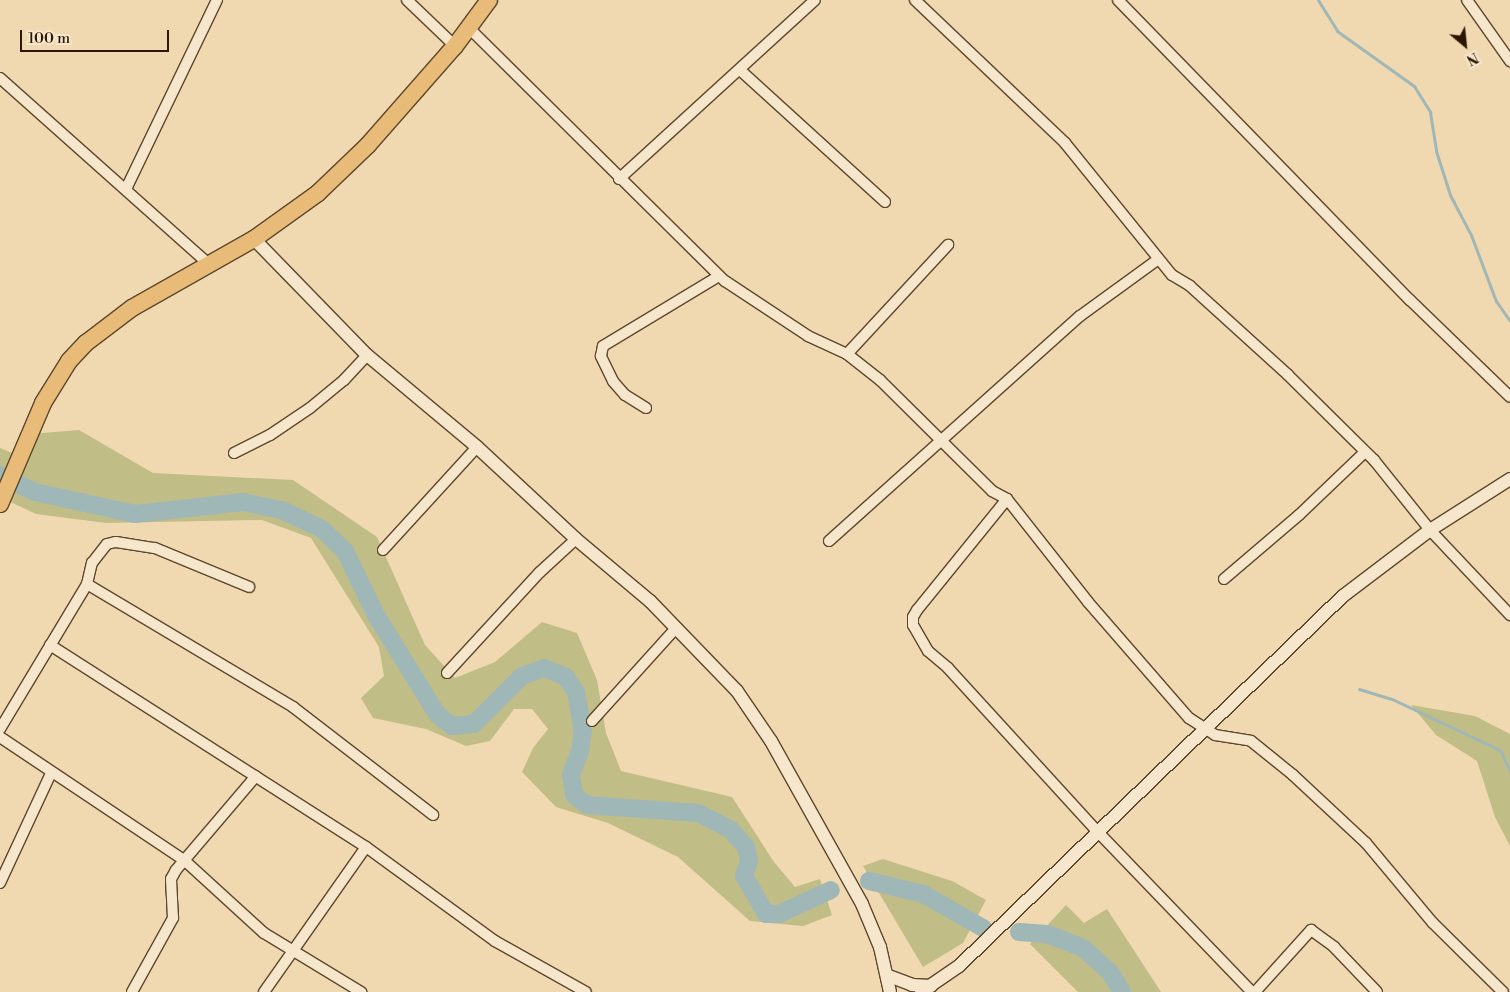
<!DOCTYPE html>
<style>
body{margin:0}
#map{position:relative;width:1510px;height:992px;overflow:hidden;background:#f0d9b0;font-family:"Libre Bodoni",serif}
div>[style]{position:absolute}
.green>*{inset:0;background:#c0bd86}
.stream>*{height:3px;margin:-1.5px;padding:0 1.5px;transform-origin:1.5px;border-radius:1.5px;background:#a0b7b7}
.river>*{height:18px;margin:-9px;padding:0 9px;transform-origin:9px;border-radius:9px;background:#a0b7b7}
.roads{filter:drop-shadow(1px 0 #5d472c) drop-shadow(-1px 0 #5d472c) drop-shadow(0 1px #5d472c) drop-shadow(0 -1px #5d472c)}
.minor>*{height:10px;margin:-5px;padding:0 5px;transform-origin:5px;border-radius:5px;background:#f5e6cc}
.tertiary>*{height:12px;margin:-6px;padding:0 6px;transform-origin:6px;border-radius:6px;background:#f5e6cc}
.primary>*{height:16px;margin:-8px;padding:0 8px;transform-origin:8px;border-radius:8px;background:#e8bc78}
span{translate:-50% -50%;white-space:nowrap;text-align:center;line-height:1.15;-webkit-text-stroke:5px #f5e6cc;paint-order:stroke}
.north{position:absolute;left:1440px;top:20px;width:50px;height:50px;-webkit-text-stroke:4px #f5e6cc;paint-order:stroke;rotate:152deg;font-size:14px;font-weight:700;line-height:20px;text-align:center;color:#2c1600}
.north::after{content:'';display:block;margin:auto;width:18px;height:22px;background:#2c1600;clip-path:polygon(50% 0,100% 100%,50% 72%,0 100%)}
.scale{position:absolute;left:20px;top:30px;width:149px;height:22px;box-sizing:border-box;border:2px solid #2c1600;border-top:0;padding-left:6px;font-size:15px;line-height:18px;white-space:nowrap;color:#2c1600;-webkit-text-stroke:4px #f5e6cc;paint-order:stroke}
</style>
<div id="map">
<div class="green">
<div style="clip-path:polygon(79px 430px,153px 473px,293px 480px,377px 537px,425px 645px,455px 678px,495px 662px,542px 622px,577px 633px,597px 680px,606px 733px,621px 771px,732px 797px,774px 862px,795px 887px,820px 879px,832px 915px,803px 926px,750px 921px,678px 857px,608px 823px,556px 807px,522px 772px,533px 748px,548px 729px,532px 709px,514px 709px,490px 741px,466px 746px,426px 729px,373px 718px,361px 698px,384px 676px,379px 647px,311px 538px,262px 520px,106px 523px,36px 514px,0 497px,0 448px,22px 457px,30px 434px)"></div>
<div style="clip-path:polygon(1411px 705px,1475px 716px,1510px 734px,1510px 846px,1495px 817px,1477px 761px,1436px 735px)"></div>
<div style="clip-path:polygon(883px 859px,952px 881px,986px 900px,963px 943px,923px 967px,863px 866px)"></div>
<div style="clip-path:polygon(1066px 905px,1084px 923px,1107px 909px,1161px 992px,1078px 992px,1030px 944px)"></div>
</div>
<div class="stream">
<div style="left:1318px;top:0;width:36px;rotate:58deg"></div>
<div style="left:1337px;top:31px;width:95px;rotate:35.5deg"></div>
<div style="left:1414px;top:86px;width:31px;rotate:58deg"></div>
<div style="left:1430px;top:112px;width:39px;rotate:81deg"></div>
<div style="left:1436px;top:151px;width:46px;rotate:72.3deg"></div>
<div style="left:1450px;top:195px;width:45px;rotate:62.3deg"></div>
<div style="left:1471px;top:235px;width:71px;rotate:69.3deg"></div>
<div style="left:1496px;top:301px;width:24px;rotate:55deg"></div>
<div style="left:1359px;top:689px;width:34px;rotate:17deg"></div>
<div style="left:1392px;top:699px;width:119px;rotate:25.3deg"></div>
<div style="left:1500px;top:750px;width:23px;rotate:65deg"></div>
</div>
<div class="river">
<div style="left:0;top:475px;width:39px;rotate:26deg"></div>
<div style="left:35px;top:492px;width:102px;rotate:12.4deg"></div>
<div style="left:135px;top:514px;width:109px;rotate:-6.3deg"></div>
<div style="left:243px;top:502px;width:40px;rotate:12deg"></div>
<div style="left:282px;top:510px;width:44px;rotate:25.4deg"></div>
<div style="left:322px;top:529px;width:32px;rotate:44deg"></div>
<div style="left:345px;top:551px;width:71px;rotate:64.2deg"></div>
<div style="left:376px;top:615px;width:116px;rotate:58.4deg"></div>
<div style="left:437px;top:714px;width:19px;rotate:39deg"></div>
<div style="left:452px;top:726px;width:22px;rotate:-5deg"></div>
<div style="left:474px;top:724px;width:68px;rotate:-45deg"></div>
<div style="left:522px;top:676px;width:23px;rotate:-20deg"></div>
<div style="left:544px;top:668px;width:24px;rotate:22deg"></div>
<div style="left:566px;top:677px;width:18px;rotate:56deg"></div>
<div style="left:576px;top:692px;width:39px;rotate:80deg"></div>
<div style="left:583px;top:730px;width:21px;rotate:98deg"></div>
<div style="left:580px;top:751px;width:25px;rotate:111deg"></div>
<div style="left:571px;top:774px;width:21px;rotate:82deg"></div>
<div style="left:574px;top:795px;width:16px;rotate:38deg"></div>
<div style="left:587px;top:805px;width:111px;rotate:4.1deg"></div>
<div style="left:698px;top:813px;width:37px;rotate:27deg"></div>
<div style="left:731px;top:830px;width:23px;rotate:49deg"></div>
<div style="left:746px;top:847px;width:14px;rotate:78deg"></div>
<div style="left:749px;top:861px;width:16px;rotate:108deg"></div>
<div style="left:744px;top:876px;width:44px;rotate:59.9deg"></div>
<div style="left:766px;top:914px;width:13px"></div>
<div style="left:779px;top:914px;width:57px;rotate:-24.8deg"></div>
<div style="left:869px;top:881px;width:56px;rotate:13.5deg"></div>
<div style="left:923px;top:894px;width:69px;rotate:29.5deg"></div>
<div style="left:1019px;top:932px;width:28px;rotate:4deg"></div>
<div style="left:1047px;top:934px;width:39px;rotate:21deg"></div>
<div style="left:1083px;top:948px;width:36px;rotate:42deg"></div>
<div style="left:1110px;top:972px;width:23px;rotate:59deg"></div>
</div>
<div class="roads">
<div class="minor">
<div style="left:407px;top:0;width:66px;rotate:43.8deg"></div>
<div style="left:915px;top:0;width:207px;rotate:43.6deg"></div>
<div style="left:1065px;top:143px;width:170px;rotate:51deg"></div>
<div style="left:1172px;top:275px;width:21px;rotate:31deg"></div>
<div style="left:1190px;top:286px;width:132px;rotate:42.2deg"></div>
<div style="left:1288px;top:375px;width:121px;rotate:44.7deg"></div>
<div style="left:1374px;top:460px;width:90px;rotate:51.3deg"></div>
<div style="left:1430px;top:530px;width:117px;rotate:46.7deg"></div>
<div style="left:1118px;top:0;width:419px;rotate:45.8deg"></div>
<div style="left:1410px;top:300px;width:139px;rotate:44.1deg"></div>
<div style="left:1467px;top:0;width:75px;rotate:54.8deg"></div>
<div style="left:469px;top:28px;width:360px;rotate:44.7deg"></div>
<div style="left:725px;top:281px;width:100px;rotate:33.5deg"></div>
<div style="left:808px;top:336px;width:43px;rotate:24.8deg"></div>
<div style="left:847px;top:354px;width:42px;rotate:38.2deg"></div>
<div style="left:880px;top:380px;width:158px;rotate:44.7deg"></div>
<div style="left:992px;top:491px;width:17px;rotate:28deg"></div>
<div style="left:1007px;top:499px;width:131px;rotate:51.8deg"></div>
<div style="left:1088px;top:602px;width:154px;rotate:49deg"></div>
<div style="left:1189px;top:718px;width:31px;rotate:33deg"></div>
<div style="left:1215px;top:735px;width:36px;rotate:9deg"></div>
<div style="left:1251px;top:741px;width:54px;rotate:39deg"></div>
<div style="left:1293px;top:775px;width:100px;rotate:43deg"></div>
<div style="left:1366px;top:843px;width:104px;rotate:50.1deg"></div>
<div style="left:1433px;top:923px;width:98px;rotate:44.6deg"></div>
<div style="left:740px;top:70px;width:196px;rotate:42.3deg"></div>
<div style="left:0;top:78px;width:278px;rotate:41.7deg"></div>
<div style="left:619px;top:179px;width:265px;rotate:-42.4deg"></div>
<div style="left:126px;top:189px;width:210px;rotate:-64.3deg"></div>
<div style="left:847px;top:354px;width:149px;rotate:-47.2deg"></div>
<div style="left:646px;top:408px;width:25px;rotate:-148deg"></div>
<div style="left:625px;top:395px;width:18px;rotate:-131deg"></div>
<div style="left:613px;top:381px;width:28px;rotate:-116deg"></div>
<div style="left:601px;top:356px;width:10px;rotate:-79deg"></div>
<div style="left:603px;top:346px;width:135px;rotate:-31.1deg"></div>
<div style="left:234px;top:453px;width:40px;rotate:-26.6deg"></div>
<div style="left:270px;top:435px;width:48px;rotate:-34deg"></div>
<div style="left:310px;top:408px;width:44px;rotate:-39.5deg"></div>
<div style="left:344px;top:380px;width:34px;rotate:-47deg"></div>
<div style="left:1007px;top:499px;width:143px;rotate:129deg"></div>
<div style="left:917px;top:610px;width:8px;rotate:120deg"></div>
<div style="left:913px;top:617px;width:8px;rotate:90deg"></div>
<div style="left:913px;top:625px;width:30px;rotate:60deg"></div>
<div style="left:928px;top:651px;width:26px;rotate:40deg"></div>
<div style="left:948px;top:668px;width:221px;rotate:47.6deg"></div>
<div style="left:1097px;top:831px;width:223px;rotate:46.1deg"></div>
<div style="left:829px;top:541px;width:337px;rotate:-41.9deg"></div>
<div style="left:1080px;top:316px;width:95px;rotate:-36deg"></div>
<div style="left:383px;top:550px;width:139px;rotate:-47.6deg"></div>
<div style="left:1224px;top:579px;width:99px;rotate:-40.5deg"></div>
<div style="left:1299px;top:515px;width:91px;rotate:-43.7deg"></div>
<div style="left:87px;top:584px;width:240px;rotate:30.8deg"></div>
<div style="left:293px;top:707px;width:177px;rotate:37.6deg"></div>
<div style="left:50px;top:645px;width:375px;rotate:32.6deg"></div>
<div style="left:366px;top:847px;width:160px;rotate:36.1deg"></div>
<div style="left:495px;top:941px;width:104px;rotate:29.3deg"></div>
<div style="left:447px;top:673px;width:137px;rotate:-47.4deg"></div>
<div style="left:540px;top:572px;width:49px;rotate:-42.5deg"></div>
<div style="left:592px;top:721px;width:125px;rotate:-47.9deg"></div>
<div style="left:0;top:729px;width:169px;rotate:-59deg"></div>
<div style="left:87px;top:584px;width:22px;rotate:-77deg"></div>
<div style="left:92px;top:563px;width:24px;rotate:-52deg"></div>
<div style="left:107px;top:544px;width:9px;rotate:-13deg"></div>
<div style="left:116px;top:542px;width:39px;rotate:9deg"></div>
<div style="left:155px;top:548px;width:102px;rotate:22.5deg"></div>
<div style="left:0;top:737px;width:221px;rotate:33.8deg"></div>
<div style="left:184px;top:860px;width:108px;rotate:42.4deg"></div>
<div style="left:264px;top:933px;width:114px;rotate:31.3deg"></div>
<div style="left:0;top:883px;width:121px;rotate:-65.1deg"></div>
<div style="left:132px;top:992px;width:85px;rotate:-61deg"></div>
<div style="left:173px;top:918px;width:39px;rotate:-93deg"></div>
<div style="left:171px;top:879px;width:10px;rotate:-61deg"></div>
<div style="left:176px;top:870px;width:123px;rotate:-49.6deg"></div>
<div style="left:264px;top:992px;width:177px;rotate:-54.9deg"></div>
<div style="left:1255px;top:992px;width:84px;rotate:-47.9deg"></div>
<div style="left:1311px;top:930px;width:29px;rotate:36deg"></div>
<div style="left:1334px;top:947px;width:62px;rotate:46.3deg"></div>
</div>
<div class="tertiary">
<div style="left:254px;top:239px;width:162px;rotate:45.8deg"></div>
<div style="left:367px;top:355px;width:143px;rotate:39.9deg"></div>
<div style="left:477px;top:447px;width:135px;rotate:42.9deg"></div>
<div style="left:576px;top:539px;width:97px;rotate:40deg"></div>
<div style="left:650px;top:601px;width:125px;rotate:46deg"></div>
<div style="left:737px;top:691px;width:60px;rotate:55.8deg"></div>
<div style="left:771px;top:741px;width:187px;rotate:60.8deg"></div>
<div style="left:862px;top:904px;width:47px;rotate:67.3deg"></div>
<div style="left:880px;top:947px;width:46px;rotate:77.5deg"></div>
<div style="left:889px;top:976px;width:25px;rotate:21deg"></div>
<div style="left:912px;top:985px;width:19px;rotate:3deg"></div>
<div style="left:921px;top:992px;width:46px;rotate:-34.4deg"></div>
<div style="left:959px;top:966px;width:533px;rotate:-43.94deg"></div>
<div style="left:1343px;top:596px;width:109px;rotate:-37.2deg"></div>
<div style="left:1430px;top:530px;width:95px;rotate:-32.5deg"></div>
</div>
<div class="primary">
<div style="left:0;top:504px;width:110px;rotate:-66.9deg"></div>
<div style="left:43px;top:403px;width:49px;rotate:-58.2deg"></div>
<div style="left:69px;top:361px;width:25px;rotate:-47deg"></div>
<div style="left:86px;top:343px;width:58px;rotate:-37.3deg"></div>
<div style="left:132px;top:308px;width:140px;rotate:-29.5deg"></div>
<div style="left:254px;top:239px;width:79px;rotate:-35.7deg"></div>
<div style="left:318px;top:193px;width:69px;rotate:-43.8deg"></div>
<div style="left:368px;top:145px;width:132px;rotate:-48.7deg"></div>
<div style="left:455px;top:46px;width:57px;rotate:-53.5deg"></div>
</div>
</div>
<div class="north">N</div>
<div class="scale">100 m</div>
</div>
